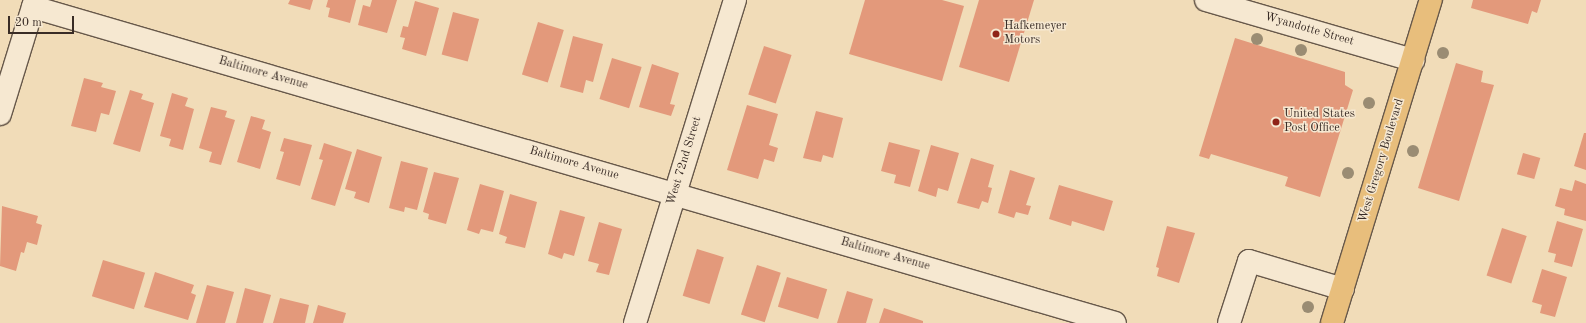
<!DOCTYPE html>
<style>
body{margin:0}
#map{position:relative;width:1586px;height:323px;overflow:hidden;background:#f1dcb8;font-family:"Old Standard TT",serif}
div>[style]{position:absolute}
.building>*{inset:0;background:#e3997b;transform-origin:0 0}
.roads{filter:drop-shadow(1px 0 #67584a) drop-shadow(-1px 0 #67584a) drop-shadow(0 1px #67584a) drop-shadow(0 -1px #67584a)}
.minor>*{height:22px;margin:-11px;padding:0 11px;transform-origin:11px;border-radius:11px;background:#f6e8d1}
.major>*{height:22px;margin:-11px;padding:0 11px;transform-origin:11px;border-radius:11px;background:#e8be7c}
.trees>*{width:12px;height:12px;margin:-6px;border-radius:50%;background:#9a8c73}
.dots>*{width:11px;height:11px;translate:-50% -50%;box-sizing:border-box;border:2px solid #f6e8d1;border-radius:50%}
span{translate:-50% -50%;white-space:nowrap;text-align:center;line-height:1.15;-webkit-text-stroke:3px #f6e8d1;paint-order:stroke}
.poi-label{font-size:12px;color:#392c26}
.left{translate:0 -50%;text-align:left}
.street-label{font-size:12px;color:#392c26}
.scale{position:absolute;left:8px;top:16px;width:66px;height:18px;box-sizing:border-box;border:2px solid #392c26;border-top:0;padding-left:5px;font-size:12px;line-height:14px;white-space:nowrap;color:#392c26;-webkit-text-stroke:3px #f6e8d1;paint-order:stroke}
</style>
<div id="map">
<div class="building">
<div style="clip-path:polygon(290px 0,313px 0,310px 10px,288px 4px)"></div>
<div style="clip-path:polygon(328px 0,356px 0,350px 23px,328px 17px,330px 8px,326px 7px)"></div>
<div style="clip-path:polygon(372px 0,397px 0,387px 33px,358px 25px,363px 5px,370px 7px)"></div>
<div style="clip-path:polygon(865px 0,942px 0,964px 6px,942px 81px,849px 54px)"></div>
<div style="clip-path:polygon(979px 0,1034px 0,1009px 82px,959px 67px)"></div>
<div style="clip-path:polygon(1473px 0,1541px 0,1537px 13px,1532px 11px,1528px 24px,1471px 8px)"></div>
<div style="clip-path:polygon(415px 1px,439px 8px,426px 56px,402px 49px,405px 38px,400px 37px,403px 26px,408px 27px)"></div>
<div style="left:453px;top:12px;width:27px;height:44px;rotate:15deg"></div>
<div style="left:538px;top:22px;width:27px;height:55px;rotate:17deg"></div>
<div style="clip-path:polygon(573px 36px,603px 44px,593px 82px,586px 80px,583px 93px,560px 87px)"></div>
<div style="clip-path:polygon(1235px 38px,1345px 72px,1345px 85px,1353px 90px,1320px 197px,1285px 186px,1288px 177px,1211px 154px,1209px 159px,1199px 156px)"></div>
<div style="left:764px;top:46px;width:29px;height:51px;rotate:18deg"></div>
<div style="left:612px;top:58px;width:31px;height:43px;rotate:17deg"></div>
<div style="clip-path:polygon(1456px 63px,1483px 71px,1481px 82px,1494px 85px,1459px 201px,1418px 188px)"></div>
<div style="clip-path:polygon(652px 64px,679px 73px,670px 104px,675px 105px,671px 116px,639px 107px)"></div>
<div style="clip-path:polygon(84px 78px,103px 83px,101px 87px,116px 91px,109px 115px,101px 113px,96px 132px,71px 126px)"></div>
<div style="clip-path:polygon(130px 90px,143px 94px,141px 99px,154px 103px,140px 152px,113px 144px)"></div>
<div style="clip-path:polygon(172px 93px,188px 98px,185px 106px,194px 109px,183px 150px,169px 146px,171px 139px,160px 136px)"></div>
<div style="clip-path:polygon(747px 105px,778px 114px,769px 145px,778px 148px,774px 162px,764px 159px,758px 179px,727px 170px)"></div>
<div style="clip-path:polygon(211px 107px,227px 111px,225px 117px,235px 120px,221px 165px,209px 162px,212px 152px,199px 148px)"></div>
<div style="clip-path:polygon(816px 111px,843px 118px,833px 158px,823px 155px,821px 162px,803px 158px)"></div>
<div style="clip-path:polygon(251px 116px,265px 120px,262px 129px,271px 132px,260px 169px,237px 162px)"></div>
<div style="clip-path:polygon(1584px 133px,1586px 133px,1586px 170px,1574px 166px)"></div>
<div style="clip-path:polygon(284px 138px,312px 145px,300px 186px,276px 179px,284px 152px,280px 151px)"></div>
<div style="clip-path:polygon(889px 142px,920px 150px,910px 187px,894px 183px,896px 175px,881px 171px)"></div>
<div style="clip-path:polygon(324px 143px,352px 152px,335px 206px,311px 199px,323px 160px,319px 159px)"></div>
<div style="clip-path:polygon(931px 145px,959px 153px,948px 191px,938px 188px,936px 197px,918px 191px)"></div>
<div style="clip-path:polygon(357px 149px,382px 157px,369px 203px,354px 198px,356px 192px,345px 189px)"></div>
<div style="left:1523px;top:153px;width:18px;height:22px;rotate:16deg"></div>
<div style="clip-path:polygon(971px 158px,994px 165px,988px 187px,992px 188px,988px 203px,982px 201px,979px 209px,957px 203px)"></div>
<div style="clip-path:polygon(401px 161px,428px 168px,417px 210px,405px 207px,404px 212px,389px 208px)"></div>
<div style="clip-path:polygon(1010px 170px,1035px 178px,1026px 205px,1031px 206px,1028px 215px,1016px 212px,1014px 218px,998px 213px)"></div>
<div style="clip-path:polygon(434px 172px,459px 178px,446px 224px,428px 219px,429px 214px,423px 212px)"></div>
<div style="clip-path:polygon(1575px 180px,1586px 184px,1586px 221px,1564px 215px,1565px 209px,1555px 206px,1560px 188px,1572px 191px)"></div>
<div style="clip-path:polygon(480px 184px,504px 191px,493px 232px,481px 229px,479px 234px,467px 230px)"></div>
<div style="clip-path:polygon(1059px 185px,1113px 201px,1104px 231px,1072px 221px,1071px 226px,1049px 219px)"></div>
<div style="clip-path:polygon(510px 194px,537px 202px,525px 248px,505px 243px,507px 237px,499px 234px)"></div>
<div style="clip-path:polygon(2px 206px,38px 216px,36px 223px,42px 225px,37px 245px,27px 242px,24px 253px,21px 252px,16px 271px,0 266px)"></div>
<div style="clip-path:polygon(560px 210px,585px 217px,574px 256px,564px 253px,562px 259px,548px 254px)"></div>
<div style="clip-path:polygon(1557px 221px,1583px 229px,1572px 267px,1554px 262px,1556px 254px,1548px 252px)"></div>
<div style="clip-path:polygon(599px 222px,622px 229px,609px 275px,596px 272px,599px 264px,588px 261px)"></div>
<div style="clip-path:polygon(1167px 226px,1195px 233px,1179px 283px,1157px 276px,1159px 268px,1156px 267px)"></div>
<div style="left:1502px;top:228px;width:26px;height:50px;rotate:18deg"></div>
<div style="left:697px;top:249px;width:28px;height:49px;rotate:17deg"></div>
<div style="left:103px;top:260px;width:44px;height:38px;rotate:17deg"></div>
<div style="left:757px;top:265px;width:25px;height:52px;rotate:18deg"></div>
<div style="clip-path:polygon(1542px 269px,1567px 277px,1555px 317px,1540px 313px,1542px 305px,1532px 302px)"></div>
<div style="clip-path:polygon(155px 272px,194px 285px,191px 293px,196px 295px,188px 320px,144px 307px)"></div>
<div style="left:787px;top:277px;width:42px;height:31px;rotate:17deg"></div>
<div style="clip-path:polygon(207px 285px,234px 292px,225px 323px,196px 323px)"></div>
<div style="clip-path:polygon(245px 288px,271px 295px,263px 323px,236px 323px)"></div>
<div style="clip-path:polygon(847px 291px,873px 299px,866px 323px,837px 323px)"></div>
<div style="clip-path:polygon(280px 298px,309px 305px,305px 323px,273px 323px)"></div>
<div style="clip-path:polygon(318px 305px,346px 313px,343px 323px,313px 323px)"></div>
<div style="clip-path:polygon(884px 308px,923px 321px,923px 323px,879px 323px)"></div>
</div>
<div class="roads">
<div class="minor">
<div style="left:1206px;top:0;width:216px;rotate:16.2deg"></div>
<div style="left:33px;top:7px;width:1127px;rotate:16.28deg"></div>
<div style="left:0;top:114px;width:119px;rotate:-72.9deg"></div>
<div style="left:635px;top:323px;width:338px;rotate:-72.8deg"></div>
<div style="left:1229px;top:323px;width:65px;rotate:-72.1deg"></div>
<div style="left:1249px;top:261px;width:98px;rotate:16.6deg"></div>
</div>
<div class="major">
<div style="left:1332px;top:323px;width:338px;rotate:-73deg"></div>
</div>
</div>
<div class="trees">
<div style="left:1257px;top:39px"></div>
<div style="left:1301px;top:50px"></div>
<div style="left:1443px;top:53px"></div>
<div style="left:1369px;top:103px"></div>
<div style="left:1413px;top:151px"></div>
<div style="left:1348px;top:173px"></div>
<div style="left:1308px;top:307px"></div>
</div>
<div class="dots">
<div style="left:996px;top:34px;background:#8f2418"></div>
<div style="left:1276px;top:122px;background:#8f2418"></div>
</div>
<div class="poi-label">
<span class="left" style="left:1004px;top:34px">Hafkemeyer<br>Motors</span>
<span class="left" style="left:1284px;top:122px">United States<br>Post Office</span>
</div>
<div class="street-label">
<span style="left:1309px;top:30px;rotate:16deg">Wyandotte Street</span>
<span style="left:263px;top:74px;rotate:16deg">Baltimore Avenue</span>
<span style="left:685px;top:161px;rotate:-73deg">West 72nd Street</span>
<span style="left:1382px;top:161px;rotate:-73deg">West Gregory Boulevard</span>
<span style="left:574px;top:164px;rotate:16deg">Baltimore Avenue</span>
<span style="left:885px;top:255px;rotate:16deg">Baltimore Avenue</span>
</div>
<div class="scale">20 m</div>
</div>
